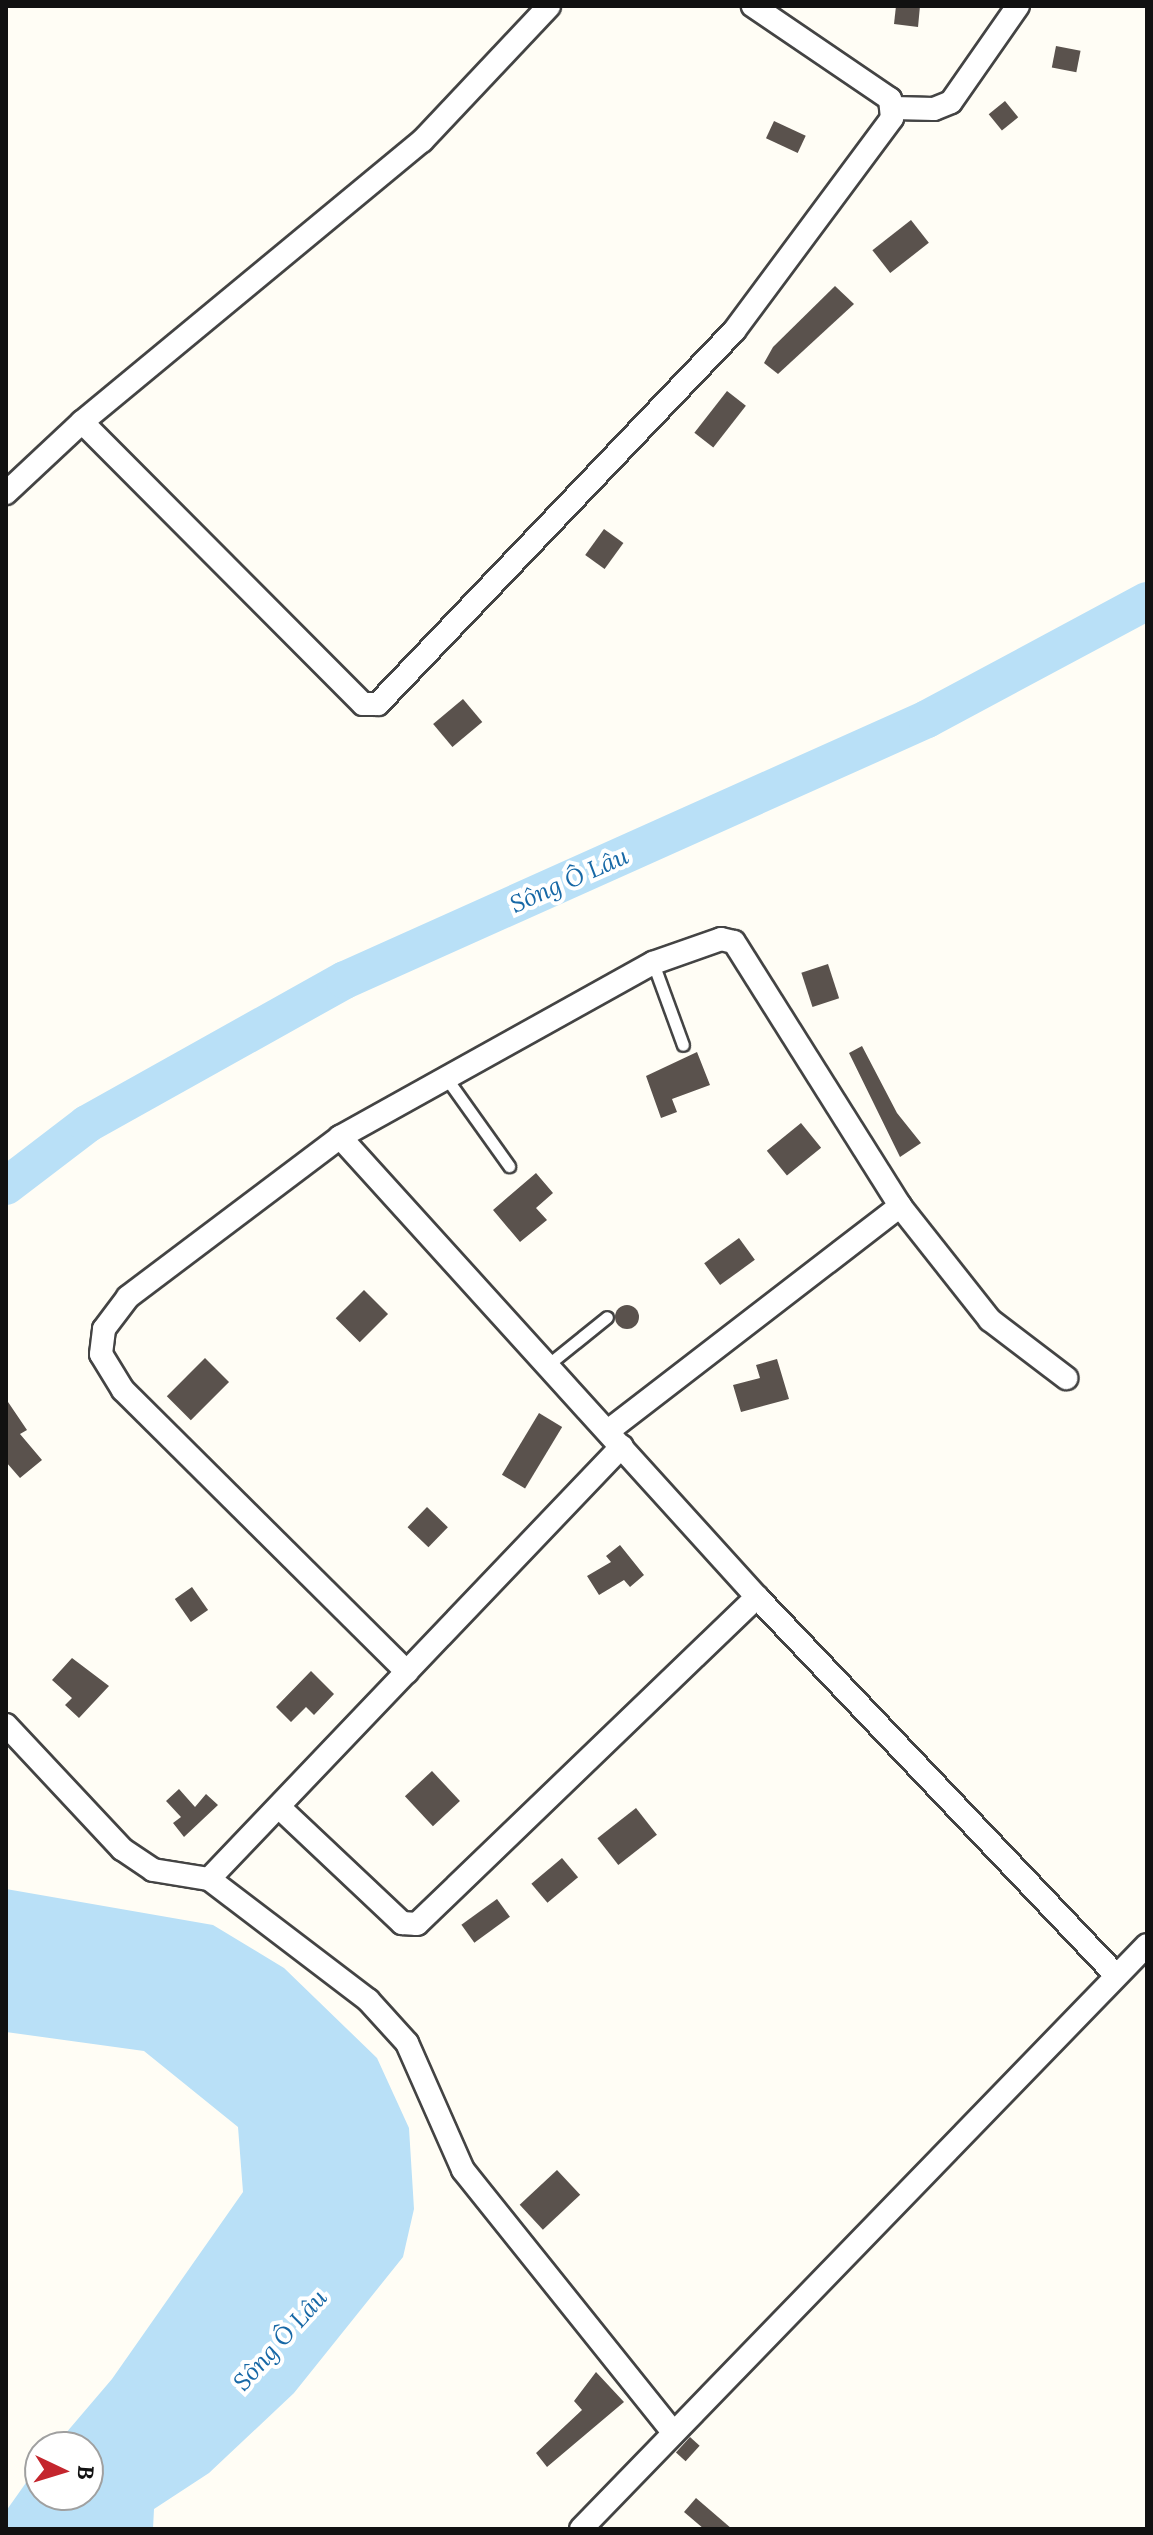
<!DOCTYPE html>
<meta charset="utf-8">
<style>
body{margin:0}
#map{position:relative;width:1153px;height:2535px;overflow:hidden;background:#fffdf5;font-family:Lora,serif}
div>[style]{position:absolute}
.water>*{inset:0;background:#b9e0f7}
.river>*{height:38px;margin:-19px;padding:0 19px;transform-origin:19px;border-radius:19px;background:#b9e0f7}
.building>*{inset:0;background:#5a524d;transform-origin:0 0}
.round{border-radius:50%}
.roads{filter:drop-shadow(2px 0 #444) drop-shadow(-2px 0 #444) drop-shadow(0 2px #444) drop-shadow(0 -2px #444)}
.lane>*{height:11px;margin:-5.5px;padding:0 5.5px;transform-origin:5.5px;border-radius:5.5px;background:#fff}
.street>*{height:22px;margin:-11px;padding:0 11px;transform-origin:11px;border-radius:11px;background:#fff}
span{translate:-50% -50%;white-space:nowrap;text-align:center;line-height:1.15;-webkit-text-stroke:8px #fff;paint-order:stroke}
.water-label{font-size:24px;color:#1768a6;font-style:italic}
.frame{position:absolute;inset:0;border:8px solid #111;pointer-events:none}
.north{position:absolute;left:24px;top:2431px;width:80px;height:80px;box-sizing:border-box;background:#fff;border:2px solid #a0a0a0;border-radius:50%;rotate:94deg;font-size:22px;font-weight:700;line-height:32px;text-align:center;color:#111}
.north::after{content:'';display:block;margin:auto;width:28px;height:36px;background:#c4262e;clip-path:polygon(50% 0,100% 100%,50% 72%,0 100%)}
</style>
<div id="map">
<div class="water">
<div style="clip-path:polygon(6px 1889px,213px 1925px,284px 1968px,377px 2058px,409px 2128px,414px 2209px,403px 2257px,294px 2393px,209px 2473px,154px 2509px,153px 2529px,6px 2529px,6px 2511px,40px 2463px,40px 2495px,88px 2495px,88px 2447px,54px 2447px,112px 2379px,243px 2192px,238px 2127px,144px 2051px,6px 2032px)"></div>
</div>
<div class="river">
<div style="left:6px;top:1186px;width:102px;rotate:-37.4deg"></div>
<div style="left:87px;top:1124px;width:295px;rotate:-29.2deg"></div>
<div style="left:345px;top:980px;width:638px;rotate:-24.15deg"></div>
<div style="left:927px;top:719px;width:250px;rotate:-28.2deg"></div>
</div>
<div class="building">
<div style="clip-path:polygon(896px 6px,920px 6px,918px 27px,894px 24px)"></div>
<div style="left:1056px;top:46px;width:25px;height:22px;rotate:11deg"></div>
<div style="left:1005px;top:101px;width:21px;height:21px;rotate:51deg"></div>
<div style="left:774px;top:121px;width:35px;height:19px;rotate:25deg"></div>
<div style="left:911px;top:220px;width:29px;height:49px;rotate:52deg"></div>
<div style="clip-path:polygon(835px 286px,854px 304px,778px 374px,764px 363px,773px 347px)"></div>
<div style="left:727px;top:391px;width:24px;height:53px;rotate:38deg"></div>
<div style="left:604px;top:529px;width:24px;height:32px;rotate:36deg"></div>
<div style="left:463px;top:699px;width:30px;height:39px;rotate:50deg"></div>
<div style="left:828px;top:964px;width:36px;height:28px;rotate:72deg"></div>
<div style="clip-path:polygon(862px 1046px,897px 1113px,921px 1143px,900px 1157px,849px 1053px)"></div>
<div style="clip-path:polygon(697px 1052px,710px 1085px,672px 1099px,677px 1112px,661px 1118px,646px 1076px)"></div>
<div style="left:801px;top:1123px;width:32px;height:44px;rotate:51deg"></div>
<div style="clip-path:polygon(536px 1173px,553px 1193px,536px 1208px,547px 1220px,520px 1242px,493px 1210px)"></div>
<div style="left:739px;top:1238px;width:27px;height:43px;rotate:54deg"></div>
<div style="left:364px;top:1290px;width:34px;height:40px;rotate:45deg"></div>
<div class="round" style="left:615px;top:1305px;width:24px;height:24px"></div>
<div style="left:205px;top:1358px;width:34px;height:54px;rotate:45deg"></div>
<div style="clip-path:polygon(777px 1359px,789px 1399px,741px 1412px,733px 1385px,760px 1378px,756px 1365px)"></div>
<div style="clip-path:polygon(6px 1399px,27px 1430px,20px 1434px,42px 1460px,20px 1478px,6px 1462px)"></div>
<div style="left:539px;top:1413px;width:27px;height:72px;rotate:31deg"></div>
<div style="left:427px;top:1507px;width:29px;height:28px;rotate:44deg"></div>
<div style="clip-path:polygon(620px 1545px,644px 1575px,630px 1587px,624px 1580px,599px 1595px,587px 1576px,611px 1562px,606px 1556px)"></div>
<div style="left:192px;top:1587px;width:28px;height:21px;rotate:55deg"></div>
<div style="clip-path:polygon(72px 1658px,109px 1686px,79px 1718px,65px 1705px,72px 1698px,52px 1680px)"></div>
<div style="clip-path:polygon(311px 1671px,334px 1694px,314px 1715px,306px 1707px,291px 1722px,276px 1707px)"></div>
<div style="left:432px;top:1771px;width:41px;height:37px;rotate:47deg"></div>
<div style="clip-path:polygon(179px 1789px,195px 1807px,206px 1794px,218px 1805px,184px 1837px,173px 1823px,181px 1817px,166px 1801px)"></div>
<div style="left:636px;top:1808px;width:34px;height:49px;rotate:52deg"></div>
<div style="left:562px;top:1858px;width:25px;height:40px;rotate:50deg"></div>
<div style="left:497px;top:1899px;width:22px;height:44px;rotate:54deg"></div>
<div style="left:557px;top:2170px;width:34px;height:51px;rotate:47deg"></div>
<div style="clip-path:polygon(596px 2372px,624px 2402px,547px 2467px,536px 2453px,582px 2410px,574px 2401px)"></div>
<div style="left:690px;top:2437px;width:13px;height:21px;rotate:42deg"></div>
<div style="clip-path:polygon(696px 2498px,732px 2529px,704px 2529px,684px 2512px)"></div>
</div>
<div class="roads">
<div class="lane">
<div style="left:653px;top:963px;width:87px;rotate:69.9deg"></div>
<div style="left:447px;top:1079px;width:107px;rotate:54.5deg"></div>
<div style="left:550px;top:1363px;width:73px;rotate:-38.9deg"></div>
</div>
<div class="street">
<div style="left:894px;top:108px;width:40px;rotate:1.4deg"></div>
<div style="left:934px;top:109px;width:18px;rotate:-22deg"></div>
<div style="left:951px;top:102px;width:117px;rotate:-55.1deg"></div>
<div style="left:82px;top:422px;width:398px;rotate:45.1deg"></div>
<div style="left:363px;top:704px;width:15px"></div>
<div style="left:378px;top:704px;width:516px;rotate:-46.34deg"></div>
<div style="left:734px;top:331px;width:265px;rotate:-53.4deg"></div>
<div style="left:892px;top:118px;width:19px;rotate:-96deg"></div>
<div style="left:890px;top:99px;width:166px;rotate:-145.8deg"></div>
<div style="left:6px;top:493px;width:104px;rotate:-43.1deg"></div>
<div style="left:82px;top:422px;width:441px;rotate:-39.6deg"></div>
<div style="left:422px;top:141px;width:185px;rotate:-46.7deg"></div>
<div style="left:340px;top:1137px;width:621px;rotate:47.81deg"></div>
<div style="left:757px;top:1597px;width:521px;rotate:46.48deg"></div>
<div style="left:608px;top:1431px;width:369px;rotate:-37.6deg"></div>
<div style="left:407px;top:1672px;width:400px;rotate:-135.2deg"></div>
<div style="left:123px;top:1390px;width:42px;rotate:-121.4deg"></div>
<div style="left:101px;top:1354px;width:25px;rotate:-83deg"></div>
<div style="left:104px;top:1329px;width:40px;rotate:-53deg"></div>
<div style="left:128px;top:1297px;width:266px;rotate:-37deg"></div>
<div style="left:340px;top:1137px;width:358px;rotate:-29.1deg"></div>
<div style="left:653px;top:963px;width:72px;rotate:-19.4deg"></div>
<div style="left:721px;top:939px;width:13px;rotate:13deg"></div>
<div style="left:734px;top:942px;width:312px;rotate:57.8deg"></div>
<div style="left:900px;top:1206px;width:145px;rotate:51.7deg"></div>
<div style="left:990px;top:1320px;width:96px;rotate:37.3deg"></div>
<div style="left:6px;top:1725px;width:170px;rotate:46.9deg"></div>
<div style="left:122px;top:1849px;width:37px;rotate:34deg"></div>
<div style="left:153px;top:1870px;width:57px;rotate:9.1deg"></div>
<div style="left:209px;top:1879px;width:598px;rotate:-46.35deg"></div>
<div style="left:280px;top:1808px;width:168px;rotate:43.3deg"></div>
<div style="left:402px;top:1923px;width:15px;rotate:4deg"></div>
<div style="left:417px;top:1924px;width:472px;rotate:-43.9deg"></div>
<div style="left:209px;top:1879px;width:200px;rotate:37.3deg"></div>
<div style="left:368px;top:2000px;width:58px;rotate:47.8deg"></div>
<div style="left:407px;top:2043px;width:139px;rotate:66.2deg"></div>
<div style="left:463px;top:2170px;width:334px;rotate:51.3deg"></div>
<div style="left:581px;top:2529px;width:813px;rotate:-45.9deg"></div>
</div>
</div>
<div class="water-label">
<span style="left:569px;top:880px;rotate:-24deg">Sông Ô Lâu</span>
<span style="left:280px;top:2340px;rotate:-48deg">Sông Ô Lâu</span>
</div>
<div class="frame"></div>
<div class="north">B</div>
</div>
